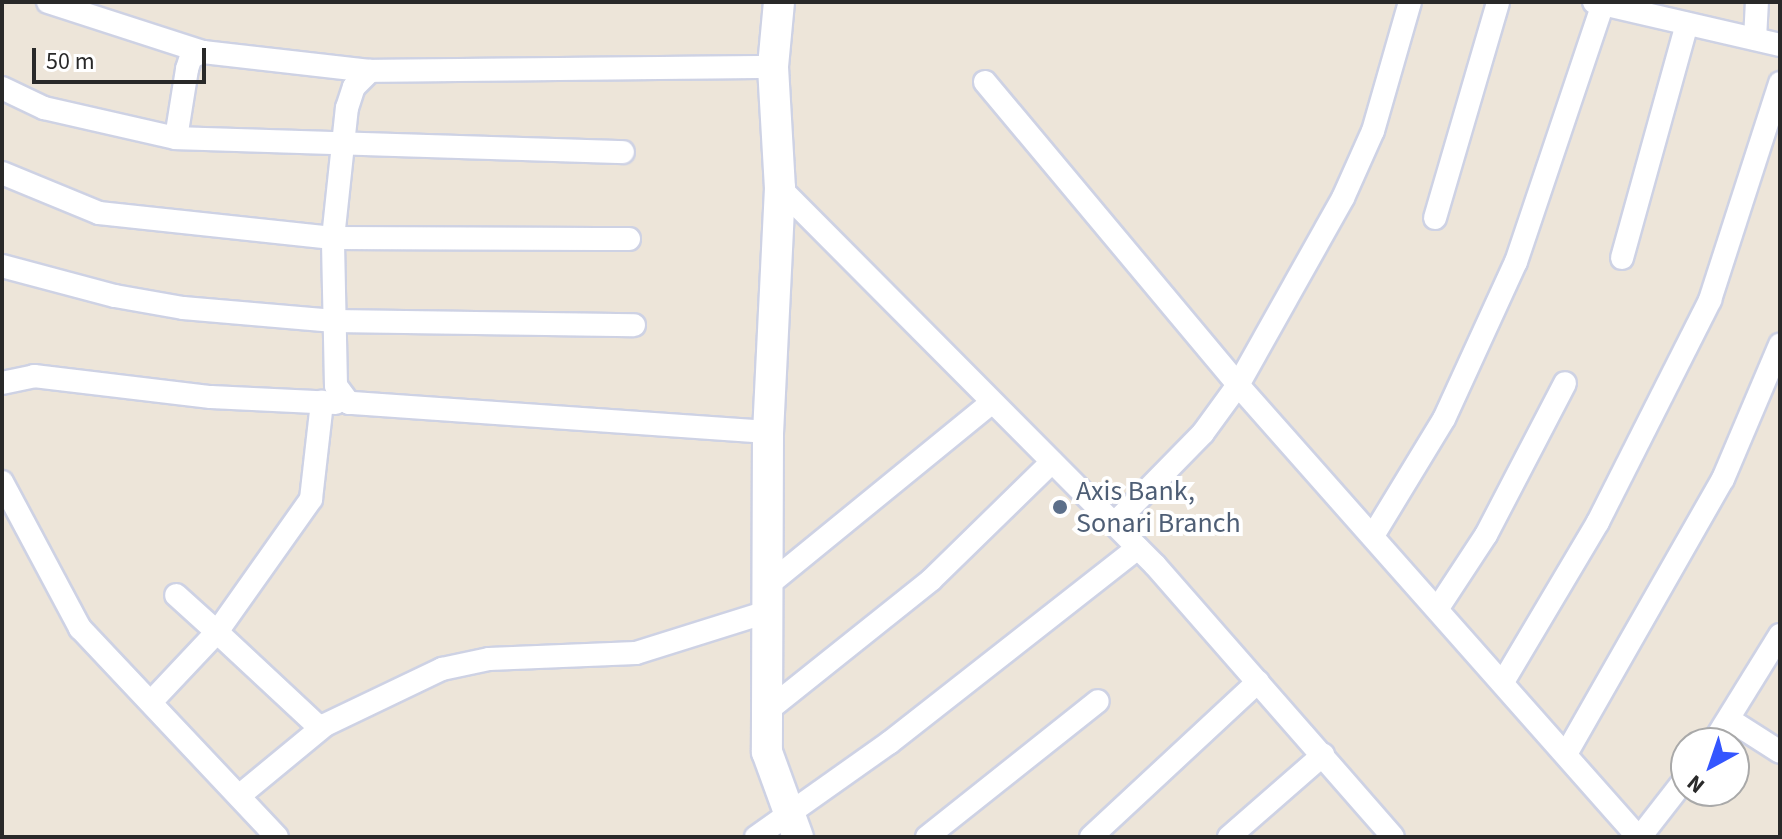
<!DOCTYPE html>
<style>
body{margin:0}
#map{position:relative;width:1782px;height:839px;overflow:hidden;background:#ede5d9;font-family:"Source Sans 3",sans-serif}
div>[style]{position:absolute}
.roads{filter:drop-shadow(2px 0 #ced2e4) drop-shadow(-2px 0 #ced2e4) drop-shadow(0 2px #ced2e4) drop-shadow(0 -2px #ced2e4)}
.minor>*{height:22px;margin:-11px;padding:0 11px;transform-origin:11px;border-radius:11px;background:#fff}
.secondary>*{height:30px;margin:-15px;padding:0 15px;transform-origin:15px;border-radius:15px;background:#fff}
.dots>*{width:22px;height:22px;translate:-50% -50%;box-sizing:border-box;border:4px solid #fff;border-radius:50%}
span{translate:-50% -50%;white-space:nowrap;text-align:center;line-height:1.15;-webkit-text-stroke:8px #fff;paint-order:stroke}
.service-label{font-size:28px;color:#4e5e75}
.left{translate:0 -50%;text-align:left}
.frame{position:absolute;inset:0;border:4px solid #292929;pointer-events:none}
.north{position:absolute;left:1670px;top:727px;width:80px;height:80px;box-sizing:border-box;background:#fff;border:2px solid #a9a9a9;border-radius:50%;rotate:220deg;font-size:22px;font-weight:700;line-height:32px;text-align:center;color:#292929}
.north::after{content:'';display:block;margin:auto;width:28px;height:36px;background:#3456ff;clip-path:polygon(50% 0,100% 100%,50% 72%,0 100%)}
.scale{position:absolute;left:32px;top:48px;width:174px;height:36px;box-sizing:border-box;border:4px solid #292929;border-top:0;padding-left:10px;font-size:24px;line-height:28px;white-space:nowrap;color:#292929;-webkit-text-stroke:6px #fff;paint-order:stroke}
</style>
<div id="map">
<div class="roads">
<div class="minor">
<div style="left:48px;top:2px;width:163px;rotate:17.9deg"></div>
<div style="left:1594px;top:2px;width:191px;rotate:13deg"></div>
<div style="left:1755px;top:39px;width:37px;rotate:-87deg"></div>
<div style="left:985px;top:82px;width:395px;rotate:50.1deg"></div>
<div style="left:1238px;top:385px;width:604px;rotate:48.49deg"></div>
<div style="left:2px;top:88px;width:47px;rotate:25.5deg"></div>
<div style="left:44px;top:108px;width:135px;rotate:12.8deg"></div>
<div style="left:176px;top:138px;width:447px;rotate:1.8deg"></div>
<div style="left:176px;top:138px;width:70px;rotate:-80.9deg"></div>
<div style="left:187px;top:69px;width:13px;rotate:-72deg"></div>
<div style="left:191px;top:57px;width:13px;rotate:-23deg"></div>
<div style="left:203px;top:52px;width:168px;rotate:6.5deg"></div>
<div style="left:2px;top:173px;width:105px;rotate:22.4deg"></div>
<div style="left:99px;top:213px;width:235px;rotate:6.1deg"></div>
<div style="left:333px;top:238px;width:296px;rotate:0.2deg"></div>
<div style="left:780px;top:188px;width:532px;rotate:45.15deg"></div>
<div style="left:1155px;top:565px;width:361px;rotate:48.8deg"></div>
<div style="left:1435px;top:218px;width:225px;rotate:-73.7deg"></div>
<div style="left:1622px;top:258px;width:243px;rotate:-74.5deg"></div>
<div style="left:2px;top:266px;width:117px;rotate:14.9deg"></div>
<div style="left:115px;top:296px;width:69px;rotate:10deg"></div>
<div style="left:183px;top:308px;width:152px;rotate:4.9deg"></div>
<div style="left:334px;top:321px;width:300px;rotate:0.8deg"></div>
<div style="left:2px;top:383px;width:33px;rotate:-12deg"></div>
<div style="left:34px;top:376px;width:178px;rotate:6.8deg"></div>
<div style="left:211px;top:397px;width:125px;rotate:2.7deg"></div>
<div style="left:768px;top:432px;width:420px;rotate:-176deg"></div>
<div style="left:349px;top:403px;width:21px;rotate:-127deg"></div>
<div style="left:336px;top:386px;width:148px;rotate:-91.2deg"></div>
<div style="left:333px;top:238px;width:131px;rotate:-83.9deg"></div>
<div style="left:347px;top:108px;width:22px;rotate:-72deg"></div>
<div style="left:354px;top:87px;width:23px;rotate:-45deg"></div>
<div style="left:370px;top:71px;width:403px;rotate:-0.6deg"></div>
<div style="left:2px;top:482px;width:166px;rotate:61.9deg"></div>
<div style="left:80px;top:628px;width:287px;rotate:46.7deg"></div>
<div style="left:1114px;top:524px;width:127px;rotate:-45.6deg"></div>
<div style="left:1203px;top:433px;width:59px;rotate:-53.9deg"></div>
<div style="left:1238px;top:385px;width:214px;rotate:-60.7deg"></div>
<div style="left:1343px;top:198px;width:73px;rotate:-65.9deg"></div>
<div style="left:1373px;top:131px;width:134px;rotate:-74deg"></div>
<div style="left:1374px;top:534px;width:135px;rotate:-58.7deg"></div>
<div style="left:1444px;top:419px;width:173px;rotate:-65.4deg"></div>
<div style="left:1516px;top:262px;width:272px;rotate:-71.4deg"></div>
<div style="left:768px;top:585px;width:289px;rotate:-39.2deg"></div>
<div style="left:1438px;top:608px;width:87px;rotate:-56.7deg"></div>
<div style="left:1486px;top:535px;width:171px;rotate:-62.5deg"></div>
<div style="left:1503px;top:682px;width:186px;rotate:-59.3deg"></div>
<div style="left:1598px;top:522px;width:249px;rotate:-63.2deg"></div>
<div style="left:1710px;top:300px;width:228px;rotate:-72.1deg"></div>
<div style="left:151px;top:702px;width:96px;rotate:-46.7deg"></div>
<div style="left:217px;top:632px;width:55px;rotate:-137.9deg"></div>
<div style="left:767px;top:711px;width:210px;rotate:-38.6deg"></div>
<div style="left:931px;top:580px;width:169px;rotate:-44.3deg"></div>
<div style="left:1730px;top:720px;width:59px;rotate:32.6deg"></div>
<div style="left:320px;top:728px;width:141px;rotate:-137deg"></div>
<div style="left:217px;top:632px;width:163px;rotate:-54.7deg"></div>
<div style="left:311px;top:499px;width:98px;rotate:-83.5deg"></div>
<div style="left:1713px;top:743px;width:127px;rotate:-58.2deg"></div>
<div style="left:1566px;top:754px;width:317px;rotate:-60.3deg"></div>
<div style="left:1723px;top:479px;width:146px;rotate:-67deg"></div>
<div style="left:239px;top:796px;width:112px;rotate:-39.5deg"></div>
<div style="left:325px;top:725px;width:130px;rotate:-25.6deg"></div>
<div style="left:442px;top:669px;width:48px;rotate:-12deg"></div>
<div style="left:489px;top:659px;width:147px;rotate:-2.3deg"></div>
<div style="left:636px;top:653px;width:137px;rotate:-17.4deg"></div>
<div style="left:756px;top:837px;width:163px;rotate:-35.3deg"></div>
<div style="left:889px;top:743px;width:316px;rotate:-38.1deg"></div>
<div style="left:927px;top:837px;width:218px;rotate:-38.5deg"></div>
<div style="left:1091px;top:837px;width:228px;rotate:-42.9deg"></div>
<div style="left:1229px;top:837px;width:125px;rotate:-41.1deg"></div>
<div style="left:1640px;top:837px;width:75px;rotate:-52.1deg"></div>
</div>
<div class="secondary">
<div style="left:779px;top:2px;width:65px;rotate:95.3deg"></div>
<div style="left:773px;top:67px;width:121px;rotate:86.7deg"></div>
<div style="left:780px;top:188px;width:244px;rotate:92.8deg"></div>
<div style="left:768px;top:432px;width:320px;rotate:90.2deg"></div>
<div style="left:767px;top:752px;width:90px;rotate:70deg"></div>
</div>
</div>
<div class="dots">
<div style="left:1060px;top:507px;background:#5c6f8a"></div>
</div>
<div class="service-label">
<span class="left" style="left:1076px;top:507px">Axis Bank,<br>Sonari Branch</span>
</div>
<div class="frame"></div>
<div class="north">N</div>
<div class="scale">50 m</div>
</div>
